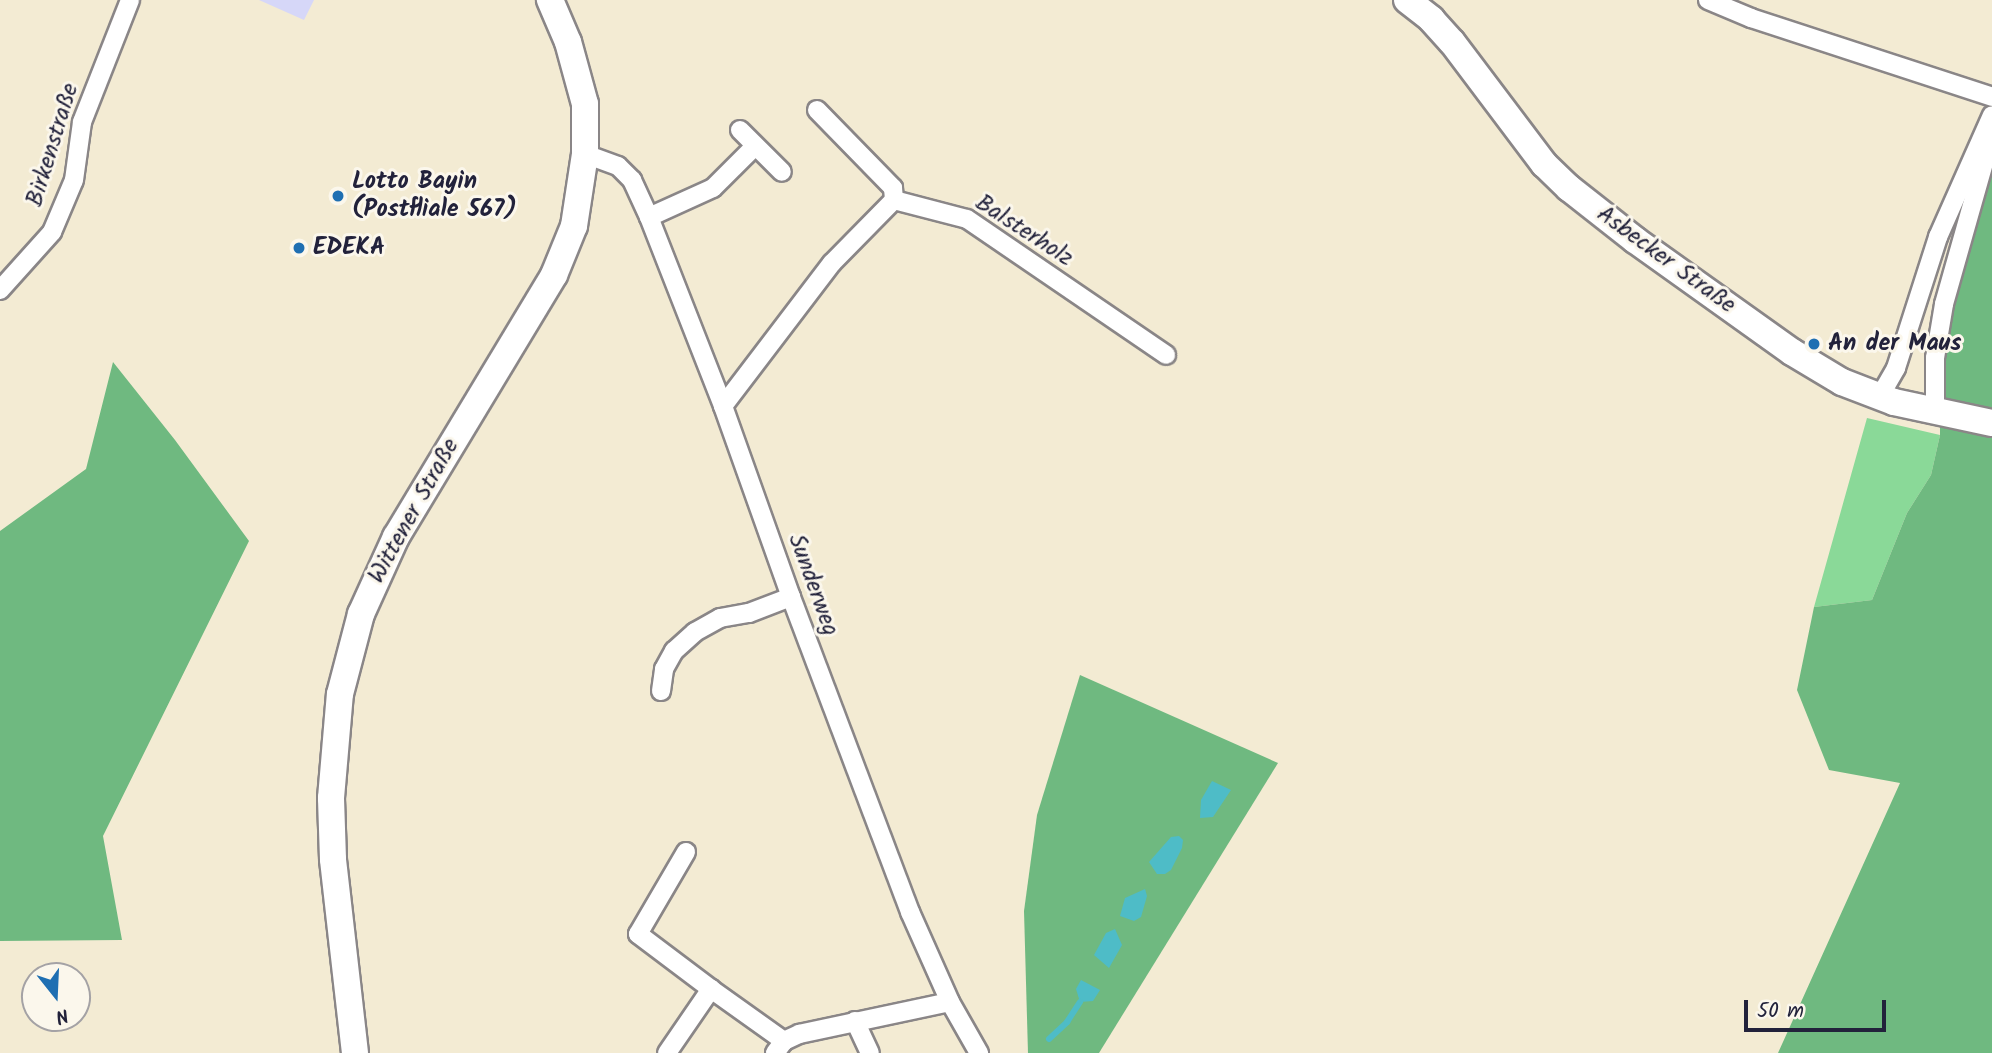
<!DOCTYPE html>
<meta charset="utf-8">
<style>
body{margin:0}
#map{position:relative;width:1992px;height:1053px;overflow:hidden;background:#f3ebd3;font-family:Kalam,sans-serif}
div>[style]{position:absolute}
.built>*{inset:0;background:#d6d7f8}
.green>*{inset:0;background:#8ad998}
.forest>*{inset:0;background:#6fb980}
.water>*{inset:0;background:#4ebcc7}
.stream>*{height:6px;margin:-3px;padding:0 3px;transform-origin:3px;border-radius:3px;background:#4ebcc7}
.roads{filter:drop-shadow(2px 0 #8a8687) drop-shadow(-2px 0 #8a8687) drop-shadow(0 2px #8a8687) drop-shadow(0 -2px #8a8687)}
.minor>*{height:18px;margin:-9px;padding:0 9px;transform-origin:9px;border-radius:9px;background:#fff}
.secondary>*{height:26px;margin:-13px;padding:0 13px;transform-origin:13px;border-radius:13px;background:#fff}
.dots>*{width:19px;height:19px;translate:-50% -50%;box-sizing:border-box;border:4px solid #fbf7ec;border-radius:50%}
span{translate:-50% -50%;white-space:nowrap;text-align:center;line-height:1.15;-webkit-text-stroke:6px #fbf7ec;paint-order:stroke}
.street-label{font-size:24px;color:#22223b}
.poi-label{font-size:24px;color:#22223b;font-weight:700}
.left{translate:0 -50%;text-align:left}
.north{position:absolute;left:21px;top:962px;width:70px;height:70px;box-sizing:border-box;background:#fbf7ec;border:2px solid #a4a2a5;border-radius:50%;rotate:162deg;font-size:19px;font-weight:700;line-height:28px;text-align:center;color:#22223b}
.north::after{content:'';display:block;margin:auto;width:24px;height:32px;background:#1f6fb2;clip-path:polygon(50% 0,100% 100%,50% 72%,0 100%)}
.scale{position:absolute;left:1744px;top:1000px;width:142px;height:32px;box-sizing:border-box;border:4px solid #22223b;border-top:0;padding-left:9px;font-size:21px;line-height:24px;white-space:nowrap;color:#22223b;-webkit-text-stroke:5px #fbf7ec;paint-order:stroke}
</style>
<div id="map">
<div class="built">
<div style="clip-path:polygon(259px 0,314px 0,304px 20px)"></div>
</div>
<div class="green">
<div style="clip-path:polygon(1867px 418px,1940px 435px,1931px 475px,1907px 513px,1872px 600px,1814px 607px)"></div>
</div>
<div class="forest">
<div style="clip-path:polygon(1992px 173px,1992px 1053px,1778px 1053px,1900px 783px,1829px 770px,1797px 690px,1814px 607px,1872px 600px,1907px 513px,1931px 475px,1940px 435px,1940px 344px)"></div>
<div style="clip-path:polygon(113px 362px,175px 440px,249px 541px,103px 836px,122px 940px,0 941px,0 531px,86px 469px)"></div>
<div style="clip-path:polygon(1080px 675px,1278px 763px,1099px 1053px,1028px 1053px,1024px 911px,1037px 815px)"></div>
</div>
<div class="water">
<div style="clip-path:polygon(1212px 781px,1231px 790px,1213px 817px,1200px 818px,1201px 800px)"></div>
<div style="clip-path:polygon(1179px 836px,1183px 840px,1182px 848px,1171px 870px,1165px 874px,1157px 874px,1149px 862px,1171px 837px)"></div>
<div style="clip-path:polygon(1145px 889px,1147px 896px,1141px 917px,1134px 921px,1120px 916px,1125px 898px)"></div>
<div style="clip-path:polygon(1115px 929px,1122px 945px,1109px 968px,1094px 955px,1106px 933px)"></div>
<div style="clip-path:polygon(1081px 980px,1100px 990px,1093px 1001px,1080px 1002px,1076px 989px)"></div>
</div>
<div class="stream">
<div style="left:1049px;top:1039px;width:25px;rotate:-43deg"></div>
<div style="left:1067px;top:1022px;width:24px;rotate:-57deg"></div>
</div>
<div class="roads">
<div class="minor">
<div style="left:1708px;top:0;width:47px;rotate:22.7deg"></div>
<div style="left:1751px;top:18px;width:254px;rotate:18.1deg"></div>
<div style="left:817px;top:110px;width:109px;rotate:45.7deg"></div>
<div style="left:893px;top:188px;width:12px;rotate:85deg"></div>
<div style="left:740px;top:130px;width:59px;rotate:45deg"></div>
<div style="left:585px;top:154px;width:35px;rotate:20deg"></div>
<div style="left:618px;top:166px;width:20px;rotate:45deg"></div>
<div style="left:632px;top:180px;width:41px;rotate:65.3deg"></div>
<div style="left:649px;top:217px;width:203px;rotate:68.6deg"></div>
<div style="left:723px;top:406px;width:203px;rotate:70.4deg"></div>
<div style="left:791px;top:597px;width:337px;rotate:69.3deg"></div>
<div style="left:910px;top:912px;width:98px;rotate:66deg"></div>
<div style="left:950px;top:1002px;width:59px;rotate:60.4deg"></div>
<div style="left:649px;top:217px;width:70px;rotate:-24.4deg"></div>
<div style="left:713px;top:188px;width:59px;rotate:-45deg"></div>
<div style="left:0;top:290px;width:78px;rotate:-48.1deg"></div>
<div style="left:52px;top:232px;width:56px;rotate:-67.1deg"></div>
<div style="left:74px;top:180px;width:59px;rotate:-82.1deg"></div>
<div style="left:82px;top:122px;width:131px;rotate:-68.5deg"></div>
<div style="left:1880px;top:396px;width:32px;rotate:-60deg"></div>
<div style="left:1896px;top:368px;width:138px;rotate:-72.2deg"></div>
<div style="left:1938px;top:237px;width:133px;rotate:-66.1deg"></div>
<div style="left:723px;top:406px;width:180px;rotate:-52.7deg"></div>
<div style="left:832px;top:263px;width:88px;rotate:-45.5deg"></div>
<div style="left:894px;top:200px;width:75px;rotate:14.6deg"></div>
<div style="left:967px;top:219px;width:241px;rotate:34.3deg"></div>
<div style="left:1935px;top:412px;width:54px;rotate:-90deg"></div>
<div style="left:1935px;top:358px;width:55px;rotate:-80.5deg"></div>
<div style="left:1944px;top:304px;width:177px;rotate:-74.2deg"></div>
<div style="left:661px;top:691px;width:22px;rotate:-82deg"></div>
<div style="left:664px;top:669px;width:21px;rotate:-61deg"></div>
<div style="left:674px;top:651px;width:28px;rotate:-42deg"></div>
<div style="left:695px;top:632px;width:29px;rotate:-29deg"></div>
<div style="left:720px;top:618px;width:29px;rotate:-10deg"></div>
<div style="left:749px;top:613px;width:45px;rotate:-20.9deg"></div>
<div style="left:686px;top:852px;width:95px;rotate:120.3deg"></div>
<div style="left:638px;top:934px;width:91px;rotate:37deg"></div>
<div style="left:855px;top:1021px;width:35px;rotate:65deg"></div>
<div style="left:667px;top:1053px;width:78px;rotate:-55.5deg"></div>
<div style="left:711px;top:989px;width:90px;rotate:35.5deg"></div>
<div style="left:775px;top:1053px;width:15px;rotate:-53deg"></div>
<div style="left:784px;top:1041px;width:17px;rotate:-25deg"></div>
<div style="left:799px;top:1034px;width:154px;rotate:-12deg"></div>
</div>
<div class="secondary">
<div style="left:1407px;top:0;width:31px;rotate:38deg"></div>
<div style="left:1431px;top:19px;width:31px;rotate:48deg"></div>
<div style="left:1452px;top:42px;width:153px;rotate:53deg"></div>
<div style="left:1544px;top:164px;width:35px;rotate:44deg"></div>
<div style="left:1569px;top:188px;width:84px;rotate:38.2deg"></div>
<div style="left:1635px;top:240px;width:193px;rotate:35.5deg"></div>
<div style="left:1792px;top:352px;width:58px;rotate:31deg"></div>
<div style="left:1842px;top:382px;width:56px;rotate:21deg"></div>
<div style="left:1894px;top:402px;width:100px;rotate:12.1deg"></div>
<div style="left:355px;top:1053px;width:195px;rotate:-96.5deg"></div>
<div style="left:333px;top:859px;width:61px;rotate:-91.9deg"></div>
<div style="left:331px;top:798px;width:104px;rotate:-85.1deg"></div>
<div style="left:340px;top:694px;width:83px;rotate:-75.3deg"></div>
<div style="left:361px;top:614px;width:85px;rotate:-65.6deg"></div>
<div style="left:396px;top:537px;width:306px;rotate:-58.9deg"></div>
<div style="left:554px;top:275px;width:53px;rotate:-67.8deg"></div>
<div style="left:574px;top:226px;width:73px;rotate:-81.3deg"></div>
<div style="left:585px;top:154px;width:50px;rotate:-90deg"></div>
<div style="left:585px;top:104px;width:64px;rotate:-105.3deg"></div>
<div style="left:568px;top:42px;width:46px;rotate:-113.2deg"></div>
</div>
</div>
<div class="dots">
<div style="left:338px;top:196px;background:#1f6fb2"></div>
<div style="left:299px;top:248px;background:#1f6fb2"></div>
<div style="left:1814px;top:344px;background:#1f6fb2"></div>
</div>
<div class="street-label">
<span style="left:53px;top:145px;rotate:-73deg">Birkenstraße</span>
<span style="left:1024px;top:231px;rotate:33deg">Balsterholz</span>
<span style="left:1666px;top:260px;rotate:36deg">Asbecker Straße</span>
<span style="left:414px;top:511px;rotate:-61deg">Wittener Straße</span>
<span style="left:813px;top:585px;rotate:70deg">Sunderweg</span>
</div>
<div class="poi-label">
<span class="left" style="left:352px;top:196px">Lotto Bayin<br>(Postfliale 567)</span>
<span class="left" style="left:313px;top:248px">EDEKA</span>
<span class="left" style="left:1828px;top:344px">An der Maus</span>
</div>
<div class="north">N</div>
<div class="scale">50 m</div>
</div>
